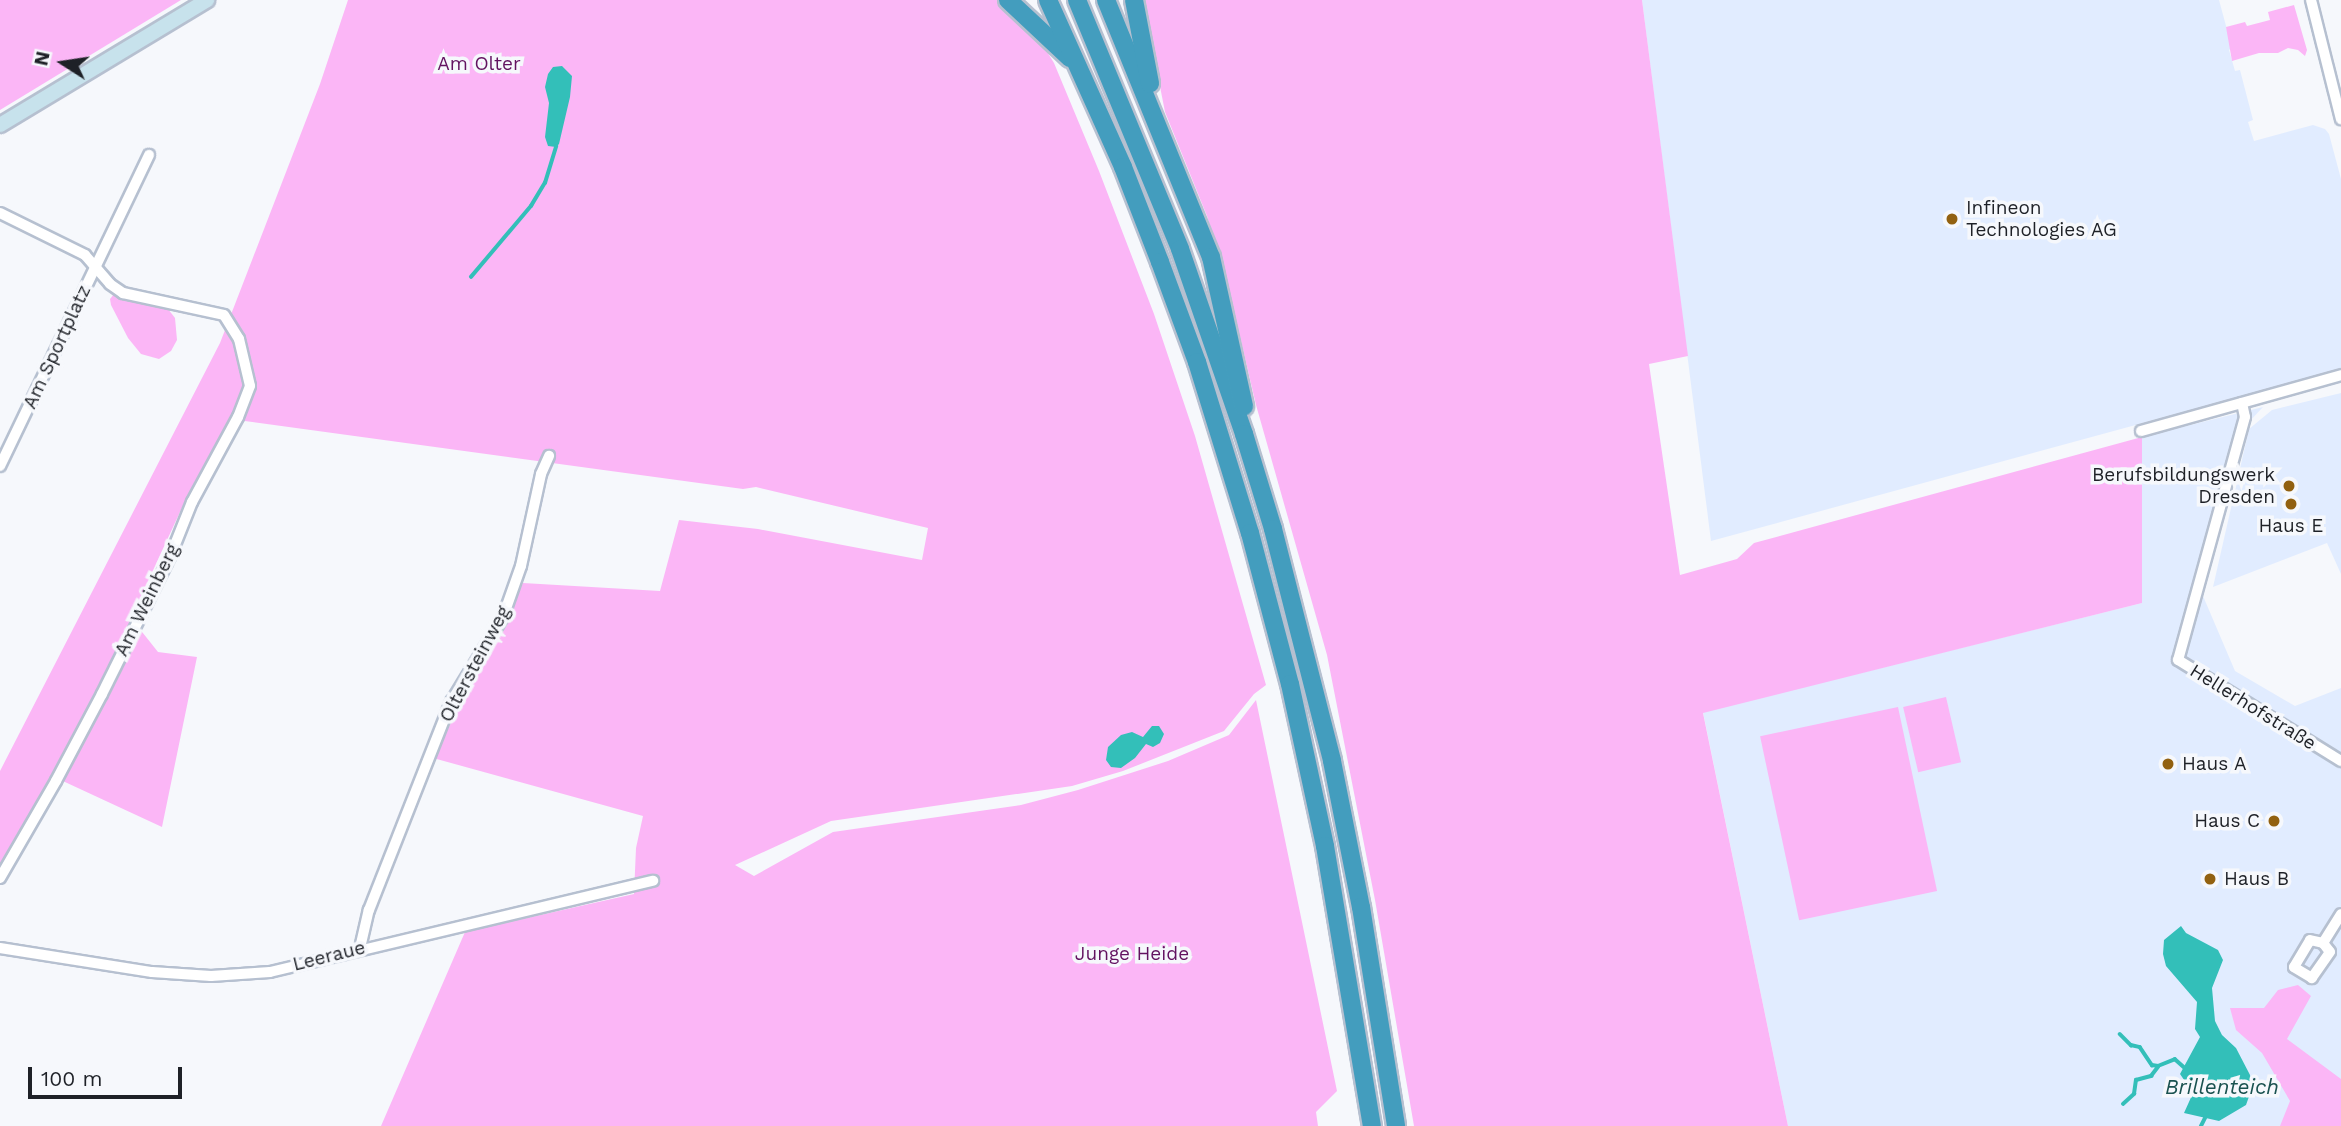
<!DOCTYPE html>
<meta charset="utf-8">
<style>
body{margin:0}
#map{position:relative;width:2341px;height:1126px;overflow:hidden;background:#f6f8fc;font-family:"Work Sans",sans-serif}
div>[style]{position:absolute}
.built>*{inset:0;background:#e1ecff}
.green>*{inset:0;background:#fbb6f6;transform-origin:0 0}
.water>*{inset:0;background:#33bfb9}
.stream>*{height:3.5px;margin:-1.75px;padding:0 1.75px;transform-origin:1.75px;border-radius:1.75px;background:#33bfb9}
.roads{filter:drop-shadow(2px 0 #b6c0d0) drop-shadow(-2px 0 #b6c0d0) drop-shadow(0 2px #b6c0d0) drop-shadow(0 -2px #b6c0d0)}
.street>*{height:10px;margin:-5px;padding:0 5px;transform-origin:5px;border-radius:5px;background:#fff}
.secondary>*{height:14px;margin:-7px;padding:0 7px;transform-origin:7px;border-radius:7px;background:#c7e2ec}
.highway>*{height:18px;margin:-9px;padding:0 9px;transform-origin:9px;border-radius:9px;background:#439dbe}
.dots>*{width:19px;height:19px;translate:-50% -50%;box-sizing:border-box;border:4px solid #f6f8fc;border-radius:50%}
span{translate:-50% -50%;white-space:nowrap;text-align:center;line-height:1.15;-webkit-text-stroke:7px #f6f8fc;paint-order:stroke}
.park-label{font-size:19px;color:#621260}
.poi-label{font-size:19px;color:#1e2127}
.left{translate:0 -50%;text-align:left}
.right{translate:-100% -50%;text-align:right}
.street-label{font-size:19px;color:#1e2127}
.water-label{font-size:21px;color:#1a5250;font-style:italic}
.north{position:absolute;left:28px;top:28px;width:70px;height:70px;-webkit-text-stroke:5px #f6f8fc;paint-order:stroke;rotate:282deg;font-size:19px;font-weight:700;line-height:28px;text-align:center;color:#1e2127}
.north::after{content:'';display:block;margin:auto;width:24px;height:32px;background:#1e2127;clip-path:polygon(50% 0,100% 100%,50% 72%,0 100%)}
.scale{position:absolute;left:28px;top:1067px;width:154px;height:32px;box-sizing:border-box;border:4px solid #1e2127;border-top:0;padding-left:9px;font-size:21px;line-height:24px;white-space:nowrap;color:#1e2127;-webkit-text-stroke:5px #f6f8fc;paint-order:stroke}
</style>
<div id="map">
<div class="built">
<div style="clip-path:polygon(1642px 0,2219px 0,2232px 48px,2229px 50px,2235px 71px,2240px 70px,2253px 120px,2248px 122px,2254px 141px,2313px 125px,2325px 129px,2329px 134px,2341px 179px,2341px 369px,1711px 541px)"></div>
<div style="clip-path:polygon(2341px 393px,2341px 574px,2327px 543px,2213px 587px,2249px 429px,2272px 410px)"></div>
<div style="clip-path:polygon(2263px 407px,2248px 423px,2203px 596px,2235px 671px,2295px 706px,2341px 688px,2341px 1126px,1788px 1126px,1703px 712px,2142px 603px,2142px 437px)"></div>
</div>
<div class="green">
<div style="clip-path:polygon(0 0,181px 0,0 110px)"></div>
<div style="clip-path:polygon(348px 0,998px 0,1038px 37px,1054px 63px,1099px 171px,1154px 314px,1195px 436px,1266px 685px,1254px 694px,1224px 731px,1123px 771px,1072px 786px,831px 821px,735px 865px,754px 876px,833px 832px,1021px 805px,1078px 790px,1168px 761px,1229px 735px,1256px 700px,1337px 1091px,1316px 1112px,1318px 1126px,381px 1126px,465px 932px,634px 894px,636px 848px,643px 816px,433px 758px,523px 583px,660px 591px,679px 520px,758px 529px,922px 560px,928px 528px,756px 487px,743px 489px,230px 419px,186px 499px,131px 618px,158px 652px,197px 657px,162px 827px,52px 776px,0 867px,0 771px,220px 343px,320px 84px)"></div>
<div style="clip-path:polygon(1143px 0,1642px 0,1688px 356px,1649px 364px,1680px 575px,1737px 559px,1754px 543px,2142px 437px,2142px 603px,1703px 713px,1788px 1126px,1414px 1126px,1375px 900px,1327px 655px,1256px 405px,1230px 294px,1207px 216px,1165px 112px)"></div>
<div style="clip-path:polygon(2294px 5px,2307px 50px,2305px 56px,2298px 50px,2288px 48px,2278px 53px,2259px 53px,2232px 61px,2226px 27px,2245px 22px,2247px 26px,2270px 20px,2268px 12px)"></div>
<div style="clip-path:polygon(114px 294px,168px 309px,175px 318px,177px 340px,171px 351px,159px 359px,141px 354px,128px 338px,111px 305px,110px 299px)"></div>
<div style="left:1946px;top:697px;width:67px;height:44px;rotate:77deg"></div>
<div style="left:1898px;top:707px;width:188px;height:141px;rotate:78deg"></div>
<div style="clip-path:polygon(2298px 985px,2311px 996px,2287px 1039px,2341px 1079px,2341px 1126px,2280px 1126px,2290px 1101px,2262px 1053px,2236px 1030px,2230px 1008px,2264px 1008px,2278px 990px)"></div>
</div>
<div class="water">
<div style="clip-path:polygon(562px 66px,572px 76px,570px 97px,559px 144px,556px 147px,548px 146px,545px 137px,549px 103px,545px 87px,548px 74px,553px 67px)"></div>
<div style="clip-path:polygon(1152px 726px,1159px 726px,1164px 734px,1160px 743px,1153px 747px,1146px 744px,1135px 758px,1121px 768px,1111px 767px,1106px 760px,1108px 747px,1121px 735px,1132px 732px,1143px 737px)"></div>
<div style="clip-path:polygon(2181px 926px,2186px 933px,2218px 950px,2223px 960px,2212px 988px,2215px 1021px,2222px 1035px,2236px 1048px,2250px 1075px,2252px 1088px,2246px 1105px,2219px 1121px,2184px 1113px,2193px 1093px,2180px 1074px,2200px 1037px,2195px 1029px,2197px 1002px,2166px 966px,2163px 954px,2164px 940px)"></div>
</div>
<div class="stream">
<div style="left:471px;top:277px;width:93px;rotate:-49.8deg"></div>
<div style="left:531px;top:206px;width:27px;rotate:-59deg"></div>
<div style="left:545px;top:183px;width:38px;rotate:-73deg"></div>
<div style="left:2120px;top:1034px;width:16px;rotate:45deg"></div>
<div style="left:2131px;top:1045px;width:9px;rotate:13deg"></div>
<div style="left:2140px;top:1047px;width:22px;rotate:56deg"></div>
<div style="left:2152px;top:1065px;width:6px;rotate:9deg"></div>
<div style="left:2158px;top:1066px;width:18px;rotate:-22deg"></div>
<div style="left:2175px;top:1059px;width:12px;rotate:42deg"></div>
<div style="left:2123px;top:1104px;width:15px;rotate:-42deg"></div>
<div style="left:2134px;top:1094px;width:14px;rotate:-82deg"></div>
<div style="left:2136px;top:1080px;width:16px;rotate:-15deg"></div>
<div style="left:2151px;top:1076px;width:11px;rotate:-52deg"></div>
<div style="left:2201px;top:1126px;width:9px;rotate:-63deg"></div>
</div>
<div class="roads">
<div class="street">
<div style="left:2311px;top:0;width:123px;rotate:75.9deg"></div>
<div style="left:0;top:213px;width:95px;rotate:26.3deg"></div>
<div style="left:85px;top:255px;width:38px;rotate:49deg"></div>
<div style="left:110px;top:284px;width:16px;rotate:35deg"></div>
<div style="left:123px;top:293px;width:103px;rotate:12.3deg"></div>
<div style="left:224px;top:315px;width:28px;rotate:58deg"></div>
<div style="left:239px;top:339px;width:48px;rotate:76.8deg"></div>
<div style="left:250px;top:386px;width:33px;rotate:111deg"></div>
<div style="left:238px;top:417px;width:97px;rotate:118.4deg"></div>
<div style="left:192px;top:502px;width:59px;rotate:111.8deg"></div>
<div style="left:170px;top:557px;width:153px;rotate:116.4deg"></div>
<div style="left:102px;top:694px;width:98px;rotate:117.9deg"></div>
<div style="left:56px;top:781px;width:112px;rotate:120deg"></div>
<div style="left:2242px;top:403px;width:14px;rotate:78deg"></div>
<div style="left:2245px;top:417px;width:252px;rotate:105.4deg"></div>
<div style="left:2178px;top:660px;width:192px;rotate:31.8deg"></div>
<div style="left:2141px;top:431px;width:208px;rotate:-15.6deg"></div>
<div style="left:0;top:466px;width:345px;rotate:-64.4deg"></div>
<div style="left:2310px;top:940px;width:13px;rotate:13deg"></div>
<div style="left:2323px;top:943px;width:11px;rotate:52deg"></div>
<div style="left:2330px;top:952px;width:32px;rotate:125deg"></div>
<div style="left:2312px;top:978px;width:21px;rotate:-149deg"></div>
<div style="left:2294px;top:967px;width:31px;rotate:-59deg"></div>
<div style="left:2323px;top:943px;width:34px;rotate:-58deg"></div>
<div style="left:0;top:948px;width:154px;rotate:9deg"></div>
<div style="left:152px;top:972px;width:59px;rotate:3.9deg"></div>
<div style="left:211px;top:976px;width:59px;rotate:-3.9deg"></div>
<div style="left:270px;top:972px;width:394px;rotate:-13.4deg"></div>
<div style="left:360px;top:948px;width:39px;rotate:-77deg"></div>
<div style="left:369px;top:910px;width:224px;rotate:-68.5deg"></div>
<div style="left:451px;top:702px;width:100px;rotate:-58.5deg"></div>
<div style="left:503px;top:617px;width:54px;rotate:-70.6deg"></div>
<div style="left:521px;top:566px;width:94px;rotate:-77.7deg"></div>
<div style="left:541px;top:474px;width:20px;rotate:-66deg"></div>
</div>
<div class="secondary">
<div style="left:0;top:125px;width:242px;rotate:-31.1deg"></div>
</div>
<div class="highway">
<div style="left:1008px;top:0;width:85px;rotate:43.1deg"></div>
<div style="left:1048px;top:0;width:183px;rotate:65.8deg"></div>
<div style="left:1123px;top:167px;width:102px;rotate:68.7deg"></div>
<div style="left:1160px;top:262px;width:107px;rotate:69.7deg"></div>
<div style="left:1197px;top:362px;width:179px;rotate:72.8deg"></div>
<div style="left:1250px;top:533px;width:156px;rotate:75.2deg"></div>
<div style="left:1290px;top:684px;width:166px;rotate:77.8deg"></div>
<div style="left:1325px;top:846px;width:284px;rotate:80.5deg"></div>
<div style="left:1077px;top:0;width:269px;rotate:67.5deg"></div>
<div style="left:1180px;top:249px;width:196px;rotate:70.9deg"></div>
<div style="left:1244px;top:434px;width:99px;rotate:73deg"></div>
<div style="left:1273px;top:529px;width:239px;rotate:75.7deg"></div>
<div style="left:1332px;top:761px;width:149px;rotate:78.8deg"></div>
<div style="left:1361px;top:907px;width:222px;rotate:80.9deg"></div>
<div style="left:1106px;top:0;width:278px;rotate:67.8deg"></div>
<div style="left:1211px;top:257px;width:153px;rotate:77.5deg"></div>
<div style="left:1134px;top:0;width:85px;rotate:79.1deg"></div>
</div>
</div>
<div class="dots">
<div style="left:1952px;top:219px;background:#926110"></div>
<div style="left:2289px;top:486px;background:#926110"></div>
<div style="left:2291px;top:504px;background:#926110"></div>
<div style="left:2168px;top:764px;background:#926110"></div>
<div style="left:2274px;top:821px;background:#926110"></div>
<div style="left:2210px;top:879px;background:#926110"></div>
</div>
<div class="park-label">
<span style="left:479px;top:64px">Am Olter</span>
<span style="left:1132px;top:954px">Junge Heide</span>
</div>
<div class="poi-label">
<span class="left" style="left:1966px;top:219px">Infineon<br>Technologies AG</span>
<span class="right" style="left:2275px;top:486px">Berufsbildungswerk<br>Dresden</span>
<span style="left:2291px;top:526px">Haus E</span>
<span class="left" style="left:2182px;top:764px">Haus A</span>
<span class="right" style="left:2260px;top:821px">Haus C</span>
<span class="left" style="left:2224px;top:879px">Haus B</span>
</div>
<div class="street-label">
<span style="left:57px;top:347px;rotate:-65deg">Am Sportplatz</span>
<span style="left:147px;top:600px;rotate:-64deg">Am Weinberg</span>
<span style="left:475px;top:664px;rotate:-62deg">Oltersteinweg</span>
<span style="left:2253px;top:707px;rotate:32deg">Hellerhofstraße</span>
<span style="left:329px;top:956px;rotate:-14deg">Leeraue</span>
</div>
<div class="water-label">
<span style="left:2222px;top:1087px">Brillenteich</span>
</div>
<div class="north">N</div>
<div class="scale">100 m</div>
</div>
